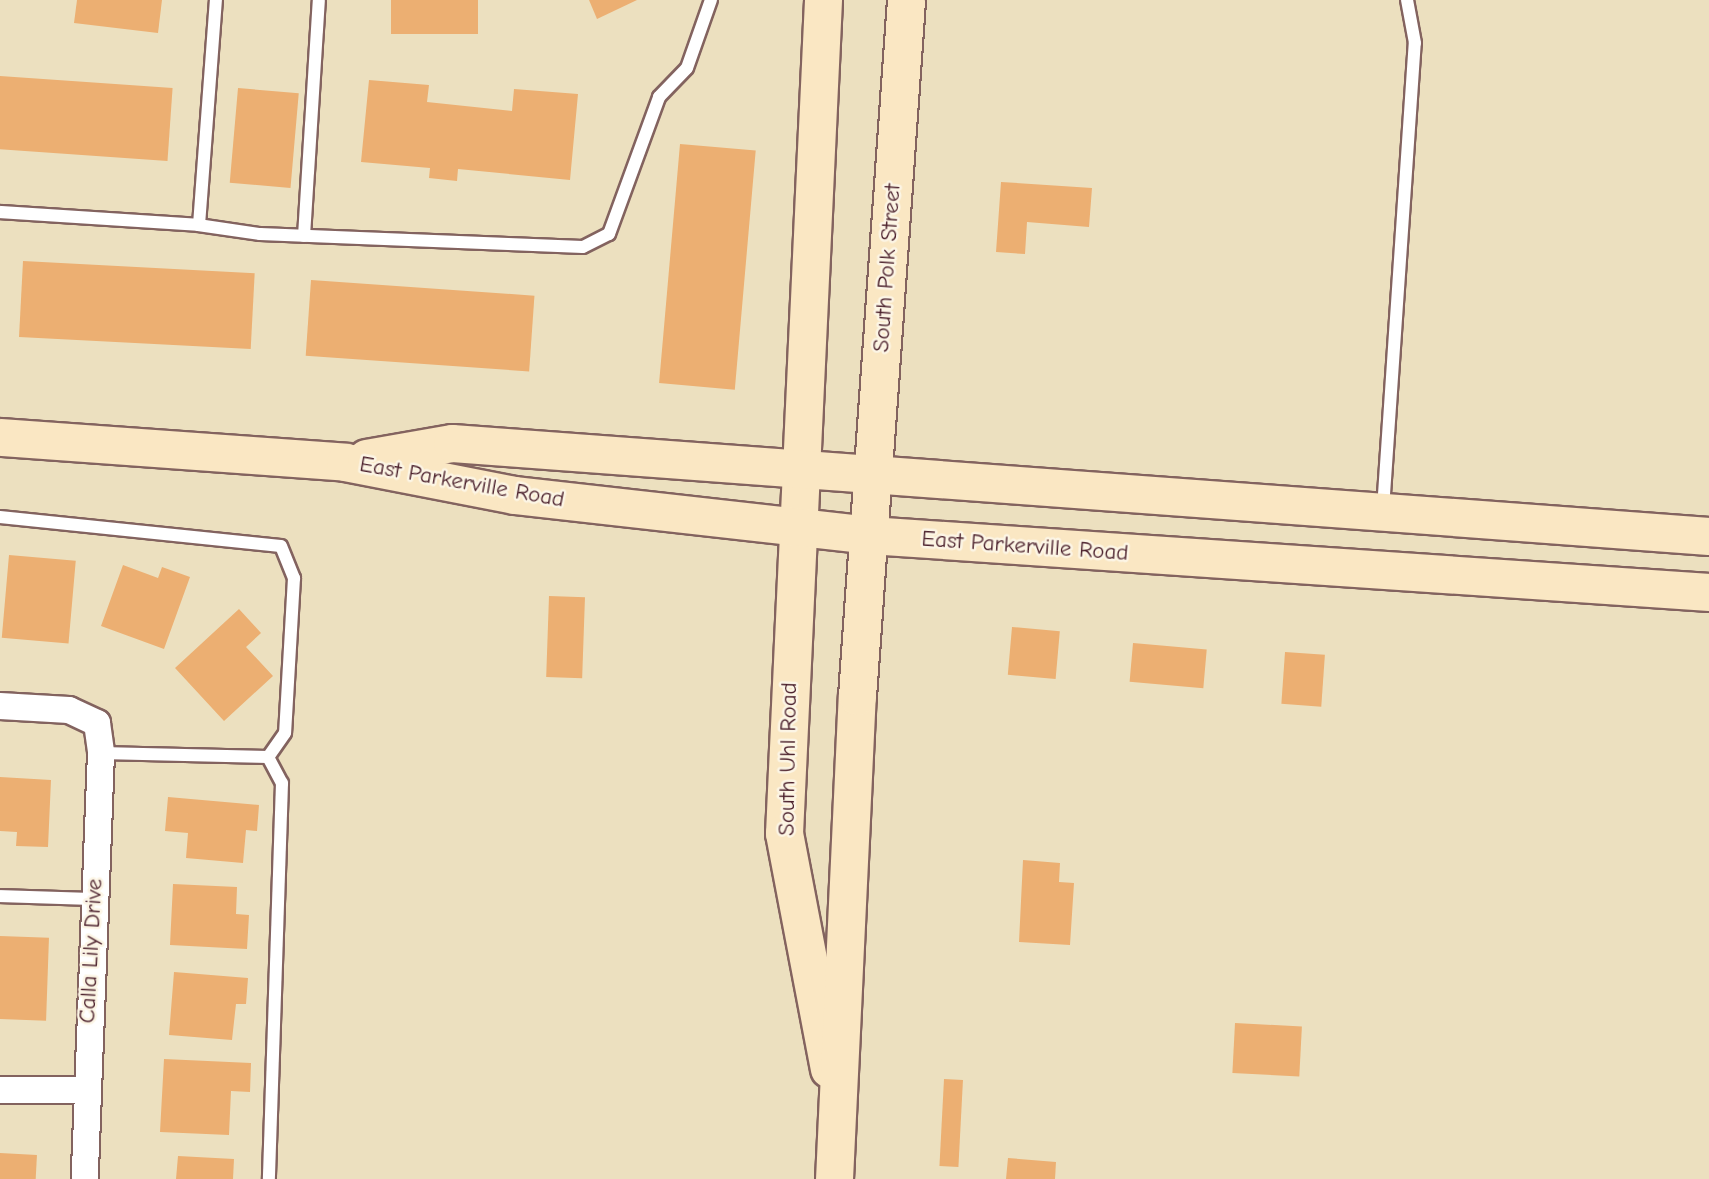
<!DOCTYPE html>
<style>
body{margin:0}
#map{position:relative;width:1709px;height:1179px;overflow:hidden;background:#ece0bf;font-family:"Comic Neue",sans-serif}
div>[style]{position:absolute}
.building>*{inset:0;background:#ecaf72;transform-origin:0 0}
.roads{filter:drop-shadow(2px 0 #83635f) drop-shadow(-2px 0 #83635f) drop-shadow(0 2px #83635f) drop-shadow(0 -2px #83635f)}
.lane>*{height:12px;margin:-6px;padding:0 6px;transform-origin:6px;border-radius:6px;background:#fff}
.street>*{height:26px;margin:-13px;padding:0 13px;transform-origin:13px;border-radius:13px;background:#fff}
.secondary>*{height:37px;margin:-18.5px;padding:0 18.5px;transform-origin:18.5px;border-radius:18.5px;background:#fae7c3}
span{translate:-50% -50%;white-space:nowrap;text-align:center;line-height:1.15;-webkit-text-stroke:5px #fcf5e5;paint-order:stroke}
.street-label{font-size:23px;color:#4a1f2b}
</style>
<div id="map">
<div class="building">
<div style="clip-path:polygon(77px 0,162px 0,158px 33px,74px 23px)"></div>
<div style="left:391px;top:0;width:87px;height:34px"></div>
<div style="clip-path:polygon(589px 0,637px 0,597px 19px)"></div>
<div style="left:0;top:76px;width:173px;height:73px;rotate:4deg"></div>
<div style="clip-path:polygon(369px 80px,429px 85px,427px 102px,512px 111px,514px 89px,578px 94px,570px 180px,458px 169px,457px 181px,429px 178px,430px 168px,361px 162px)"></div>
<div style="left:238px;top:88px;width:61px;height:95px;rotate:5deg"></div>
<div style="left:680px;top:144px;width:76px;height:240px;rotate:5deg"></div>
<div style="clip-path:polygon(1001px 182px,1092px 188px,1089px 227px,1027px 222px,1025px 254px,996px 252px)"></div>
<div style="left:23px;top:261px;width:232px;height:76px;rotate:3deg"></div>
<div style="left:311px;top:280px;width:224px;height:76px;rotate:4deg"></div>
<div style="left:9px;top:555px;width:67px;height:83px;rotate:5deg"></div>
<div style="clip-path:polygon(123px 565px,158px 578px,162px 567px,190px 577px,164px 649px,101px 626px)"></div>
<div style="left:549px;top:596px;width:36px;height:81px;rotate:2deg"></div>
<div style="clip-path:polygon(239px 609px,261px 633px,246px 647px,273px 676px,224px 721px,175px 668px)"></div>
<div style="left:1012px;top:627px;width:48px;height:48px;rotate:5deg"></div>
<div style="left:1133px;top:643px;width:74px;height:39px;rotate:5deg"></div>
<div style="left:1285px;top:652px;width:40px;height:52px;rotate:4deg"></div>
<div style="clip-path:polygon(0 777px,51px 780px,48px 847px,16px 846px,17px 832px,0 831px)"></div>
<div style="clip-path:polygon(168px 797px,259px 805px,257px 831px,246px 830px,243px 863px,186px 858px,188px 833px,165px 831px)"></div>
<div style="clip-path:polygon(1023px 860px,1060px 863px,1059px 882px,1074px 883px,1070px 945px,1019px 942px)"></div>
<div style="clip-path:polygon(173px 884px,237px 887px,236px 914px,249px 915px,247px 949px,170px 945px)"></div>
<div style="left:0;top:936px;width:49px;height:83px;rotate:2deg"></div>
<div style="clip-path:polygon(174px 972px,248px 978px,246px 1004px,236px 1004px,232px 1040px,169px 1035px)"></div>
<div style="left:1235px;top:1023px;width:67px;height:50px;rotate:3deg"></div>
<div style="clip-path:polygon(164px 1059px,251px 1063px,250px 1092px,231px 1091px,229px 1135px,160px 1132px)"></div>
<div style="left:944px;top:1079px;width:19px;height:87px;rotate:3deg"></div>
<div style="left:0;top:1153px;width:37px;height:26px;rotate:3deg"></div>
<div style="clip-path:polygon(178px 1156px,234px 1159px,233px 1179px,176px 1179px)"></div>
<div style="clip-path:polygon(1008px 1158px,1056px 1162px,1055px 1179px,1006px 1179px)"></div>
</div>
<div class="roads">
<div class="lane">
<div style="left:0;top:212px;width:199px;rotate:3.7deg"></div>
<div style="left:199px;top:225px;width:226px;rotate:-85.7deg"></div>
<div style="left:198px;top:225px;width:63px;rotate:8.3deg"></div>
<div style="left:260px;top:234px;width:323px;rotate:2.3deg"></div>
<div style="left:583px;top:247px;width:29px;rotate:-27deg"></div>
<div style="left:609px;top:234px;width:146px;rotate:-69.9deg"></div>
<div style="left:659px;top:97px;width:40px;rotate:-46deg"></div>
<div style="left:687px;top:68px;width:72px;rotate:-70.6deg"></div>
<div style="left:304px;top:236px;width:236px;rotate:-86.4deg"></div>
<div style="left:1383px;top:509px;width:467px;rotate:-86.1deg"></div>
<div style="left:1415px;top:43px;width:44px;rotate:-100.5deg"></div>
<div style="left:0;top:517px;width:282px;rotate:5.9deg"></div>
<div style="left:281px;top:546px;width:35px;rotate:68deg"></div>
<div style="left:294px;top:578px;width:155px;rotate:93.3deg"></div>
<div style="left:285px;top:733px;width:29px;rotate:125deg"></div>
<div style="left:268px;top:757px;width:167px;rotate:-178.6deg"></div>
<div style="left:268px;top:757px;width:30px;rotate:62deg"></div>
<div style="left:282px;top:783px;width:396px;rotate:91.9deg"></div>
<div style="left:0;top:896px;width:94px;rotate:1.8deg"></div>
</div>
<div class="street">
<div style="left:0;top:706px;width:69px;rotate:3.3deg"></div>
<div style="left:69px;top:710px;width:31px;rotate:25deg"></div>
<div style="left:97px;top:723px;width:30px;rotate:82deg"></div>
<div style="left:101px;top:753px;width:426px;rotate:92.2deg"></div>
<div style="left:0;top:1090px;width:84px"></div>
</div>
<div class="secondary">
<div style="left:823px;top:0;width:834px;rotate:92.68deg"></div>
<div style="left:784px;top:833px;width:240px;rotate:79.2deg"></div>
<div style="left:0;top:437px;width:346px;rotate:4.1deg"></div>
<div style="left:345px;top:462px;width:172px;rotate:11deg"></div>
<div style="left:514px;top:495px;width:357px;rotate:6.4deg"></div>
<div style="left:869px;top:535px;width:842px;rotate:3.88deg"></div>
<div style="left:366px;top:458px;width:87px;rotate:-9.9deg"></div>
<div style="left:452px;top:443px;width:1260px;rotate:4.23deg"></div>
<div style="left:834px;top:1179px;width:484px;rotate:-87.3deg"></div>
<div style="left:857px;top:696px;width:698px;rotate:-85.97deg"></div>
</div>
</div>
<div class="street-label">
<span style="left:887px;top:268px;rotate:-86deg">South Polk Street</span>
<span style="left:462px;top:482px;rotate:10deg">East Parkerville Road</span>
<span style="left:1025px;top:546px;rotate:4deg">East Parkerville Road</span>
<span style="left:788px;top:759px;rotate:-89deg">South Uhl Road</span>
<span style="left:91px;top:951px;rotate:-87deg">Calla Lily Drive</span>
</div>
</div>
